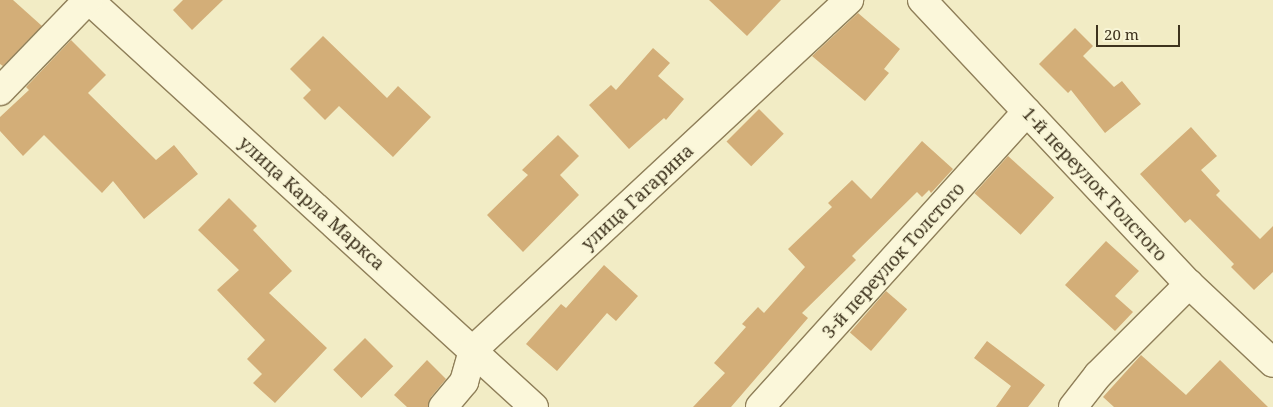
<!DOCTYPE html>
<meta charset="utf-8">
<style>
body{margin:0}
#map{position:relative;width:1273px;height:407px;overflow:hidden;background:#f2ecc5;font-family:"Noto Serif",serif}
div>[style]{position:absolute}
.building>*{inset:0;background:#d3ae78;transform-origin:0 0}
.roads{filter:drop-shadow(1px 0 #8f7f59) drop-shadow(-1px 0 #8f7f59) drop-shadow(0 1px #8f7f59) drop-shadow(0 -1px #8f7f59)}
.minor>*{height:28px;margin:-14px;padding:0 14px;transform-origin:14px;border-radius:14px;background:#fbf7da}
span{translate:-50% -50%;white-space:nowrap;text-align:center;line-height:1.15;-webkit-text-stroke:4px #f8f5d6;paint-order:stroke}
.street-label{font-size:18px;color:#3e331e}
.scale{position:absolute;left:1096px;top:25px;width:84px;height:22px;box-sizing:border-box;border:2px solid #3e331e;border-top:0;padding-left:6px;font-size:15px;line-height:18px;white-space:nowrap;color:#3e331e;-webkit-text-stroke:4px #f8f5d6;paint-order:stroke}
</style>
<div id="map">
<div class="building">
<div style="clip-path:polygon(0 0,13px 0,42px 26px,3px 66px,0 64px)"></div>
<div style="clip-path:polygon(183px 0,223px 0,192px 30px,173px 10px)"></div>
<div style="clip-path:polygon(709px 0,781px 0,747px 36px)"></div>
<div style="clip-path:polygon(858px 13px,900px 49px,884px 69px,889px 73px,865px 101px,812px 56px)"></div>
<div style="clip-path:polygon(1075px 28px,1093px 46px,1083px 56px,1114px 87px,1122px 81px,1141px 104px,1105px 133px,1071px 90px,1068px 93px,1039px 64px)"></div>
<div style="clip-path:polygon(323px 36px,387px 98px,398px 86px,431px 117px,393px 157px,339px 106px,325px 120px,303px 98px,311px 90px,290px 69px)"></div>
<div style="clip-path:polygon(71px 40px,106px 75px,88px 93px,156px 160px,174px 145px,198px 174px,144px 219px,113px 181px,102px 193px,44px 135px,23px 156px,0 131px,0 117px,29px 90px,26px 87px)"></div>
<div style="clip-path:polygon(653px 48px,670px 63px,658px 76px,684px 99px,666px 120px,664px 118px,629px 149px,589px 105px,611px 85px,616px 90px)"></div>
<div style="left:759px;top:109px;width:35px;height:46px;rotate:45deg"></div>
<div style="clip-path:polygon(1191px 127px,1217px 156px,1201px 170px,1220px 191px,1216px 195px,1260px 239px,1273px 226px,1273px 272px,1254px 290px,1231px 267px,1234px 264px,1190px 219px,1185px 223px,1140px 174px)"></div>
<div style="clip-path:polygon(558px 135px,579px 156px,560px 175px,579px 195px,523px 252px,487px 215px,528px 175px,522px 170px)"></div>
<div style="clip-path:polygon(922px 141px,953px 169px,931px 193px,929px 190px,922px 197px,917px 192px,852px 256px,856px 260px,802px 313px,808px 318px,731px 407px,693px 407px,725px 373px,714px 363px,746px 327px,742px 324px,758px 307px,764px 313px,805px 267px,788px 249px,832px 207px,828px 203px,852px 180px,871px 199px)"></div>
<div style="left:1008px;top:156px;width:62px;height:50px;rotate:42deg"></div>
<div style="clip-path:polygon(229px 198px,257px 226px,253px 230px,292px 271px,269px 293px,327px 348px,275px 403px,253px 383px,262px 374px,247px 359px,265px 340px,217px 290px,239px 270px,198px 230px)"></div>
<div style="clip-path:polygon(1106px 241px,1139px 271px,1115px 296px,1133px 312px,1115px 331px,1065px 285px)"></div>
<div style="clip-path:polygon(604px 265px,638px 296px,616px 321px,607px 313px,557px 371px,526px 344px,561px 304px,566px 308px)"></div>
<div style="left:886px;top:291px;width:28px;height:55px;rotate:41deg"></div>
<div style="left:365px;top:338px;width:40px;height:45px;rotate:45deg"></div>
<div style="clip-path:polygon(987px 341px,1045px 385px,1028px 407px,996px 407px,1011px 386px,974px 358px)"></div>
<div style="clip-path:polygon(1141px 355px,1186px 395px,1220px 360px,1268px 407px,1114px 407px,1103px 397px)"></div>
<div style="clip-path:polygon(427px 360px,446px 379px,431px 397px,428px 407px,407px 407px,394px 395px)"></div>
</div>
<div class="roads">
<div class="minor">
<div style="left:89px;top:0;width:603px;rotate:42.45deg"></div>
<div style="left:922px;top:0;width:390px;rotate:46.8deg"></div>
<div style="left:1189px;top:284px;width:115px;rotate:43.2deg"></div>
<div style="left:0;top:91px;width:127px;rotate:-46deg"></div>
<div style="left:443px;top:407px;width:33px;rotate:-50deg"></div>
<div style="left:464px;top:382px;width:33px;rotate:-74deg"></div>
<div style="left:473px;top:350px;width:514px;rotate:-42.95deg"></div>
<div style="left:760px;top:407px;width:398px;rotate:-47.9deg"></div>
<div style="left:1073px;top:407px;width:41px;rotate:-52deg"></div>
<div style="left:1098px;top:375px;width:129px;rotate:-45deg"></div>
</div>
</div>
<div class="street-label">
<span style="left:1095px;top:184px;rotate:47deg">1-й переулок Толстого</span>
<span style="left:637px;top:197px;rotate:-43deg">улица Гагарина</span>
<span style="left:312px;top:203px;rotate:42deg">улица Карла Маркса</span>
<span style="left:893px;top:260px;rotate:-48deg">3-й переулок Толстого</span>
</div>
<div class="scale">20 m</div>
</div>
